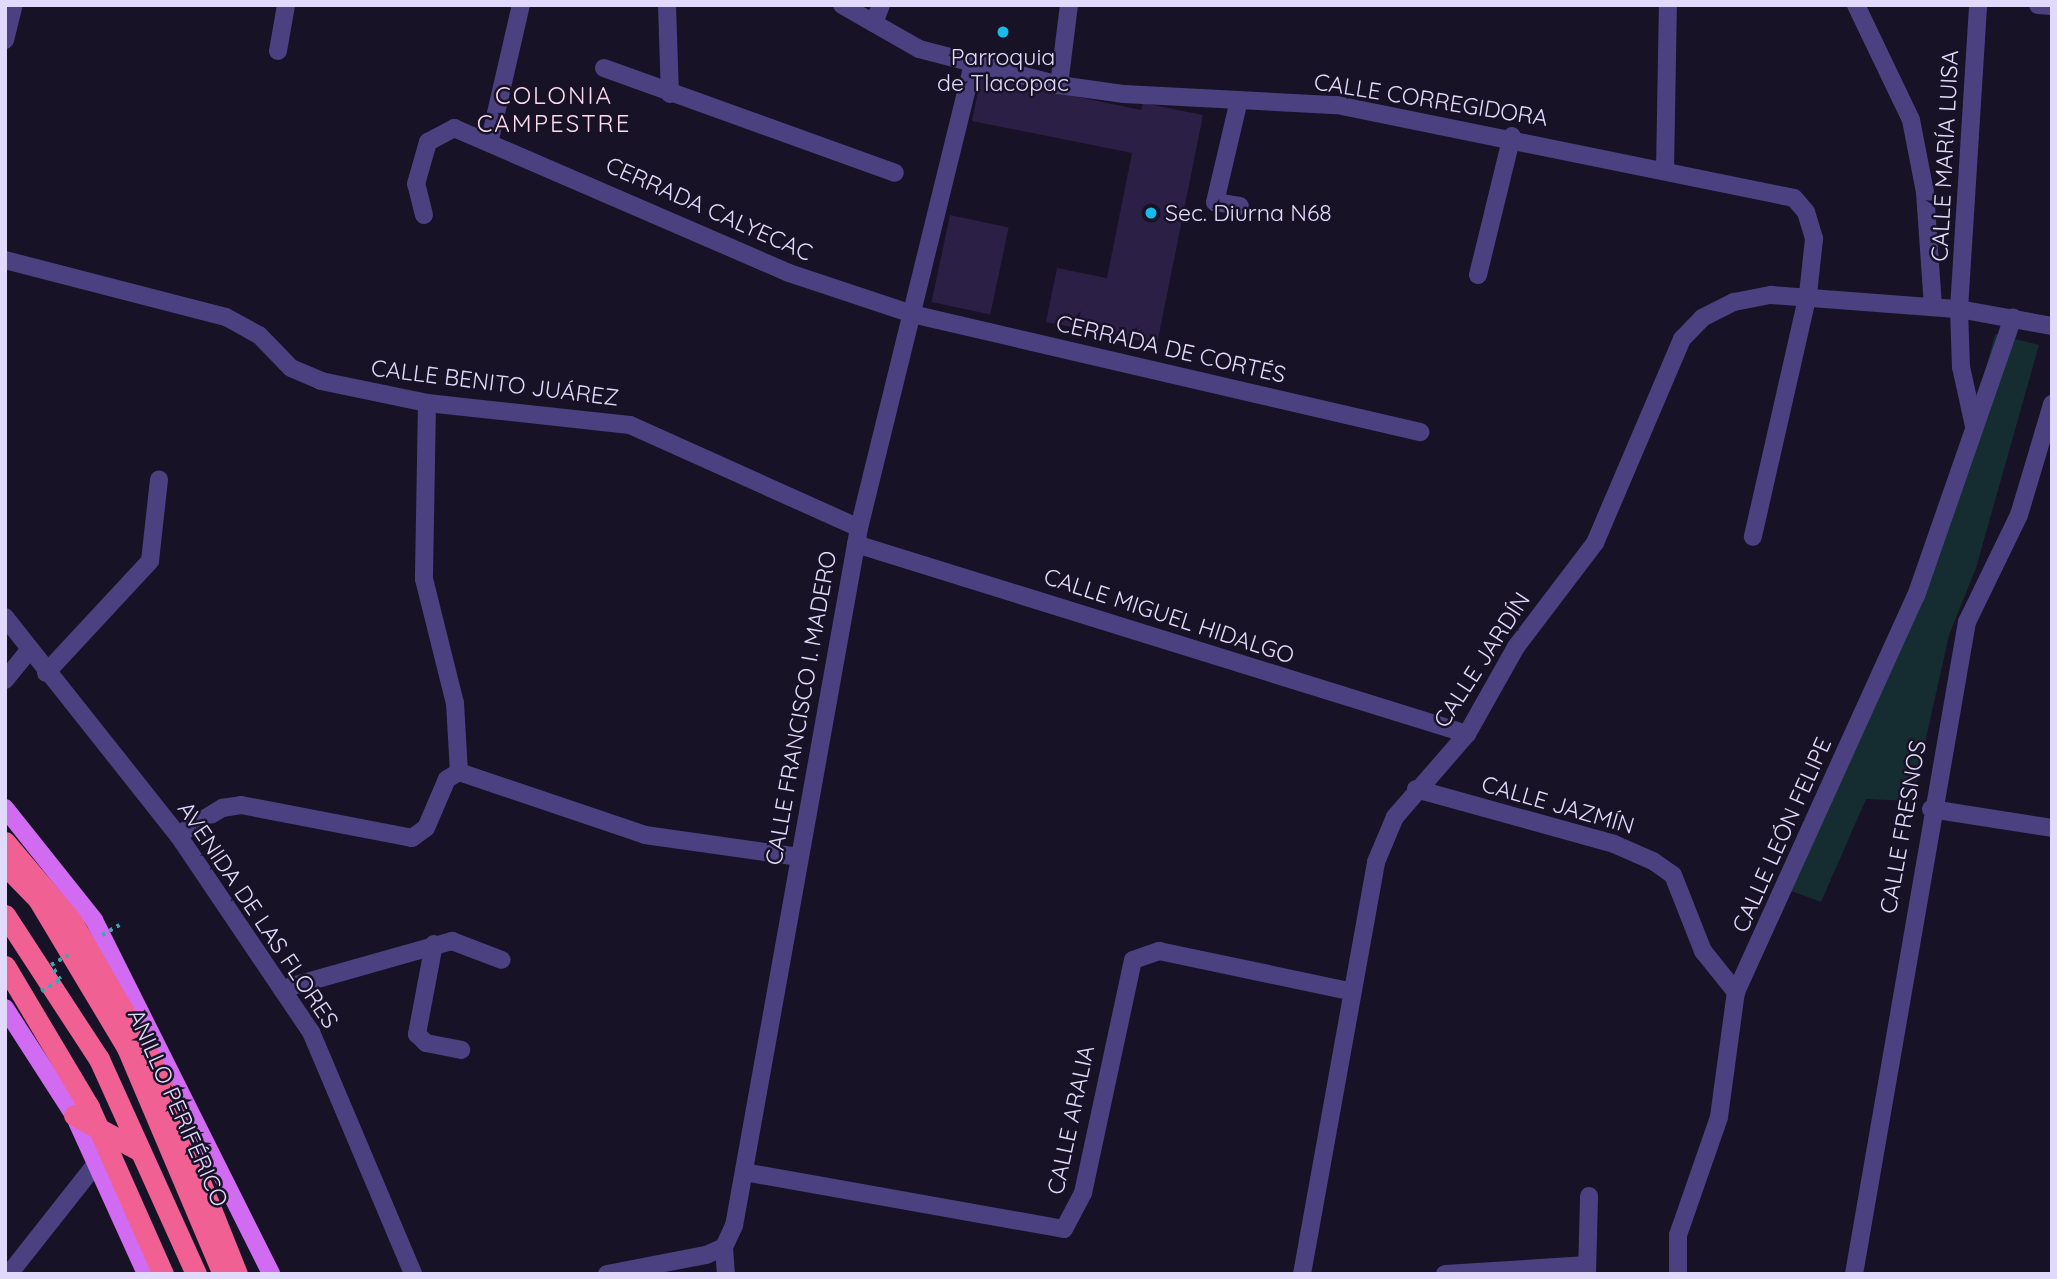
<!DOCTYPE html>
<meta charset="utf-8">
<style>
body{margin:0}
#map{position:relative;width:2057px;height:1279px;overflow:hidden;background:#181226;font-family:Quicksand,sans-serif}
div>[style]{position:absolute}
.green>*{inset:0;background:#152d30}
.building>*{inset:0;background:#2c1f45;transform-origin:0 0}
.minor>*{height:18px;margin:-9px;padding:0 9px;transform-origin:9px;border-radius:9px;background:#4b4181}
.major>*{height:18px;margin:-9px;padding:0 9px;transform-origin:9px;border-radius:9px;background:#d16bf2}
.highway>*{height:21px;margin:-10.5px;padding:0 10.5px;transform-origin:10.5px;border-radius:10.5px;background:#f16093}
.path-bridge>*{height:3.5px;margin-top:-1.75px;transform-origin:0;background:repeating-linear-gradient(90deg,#3ba8af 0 3.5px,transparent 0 8.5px)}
.highway-bridge>*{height:21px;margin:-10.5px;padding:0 10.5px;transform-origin:10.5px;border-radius:10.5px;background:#f16093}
.dots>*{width:19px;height:19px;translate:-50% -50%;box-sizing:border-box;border:4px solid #181226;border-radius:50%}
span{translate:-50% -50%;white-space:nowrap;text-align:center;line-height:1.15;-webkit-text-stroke:5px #181226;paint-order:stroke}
.poi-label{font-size:23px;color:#e2dafc}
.left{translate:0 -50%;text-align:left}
.street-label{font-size:23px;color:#e2dafc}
.neighbourhood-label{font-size:24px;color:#fcdcec;letter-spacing:2px}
.frame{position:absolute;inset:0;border:7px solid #e2dafc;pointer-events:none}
</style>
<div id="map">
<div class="green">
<div style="clip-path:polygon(1995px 334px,2039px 345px,1976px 568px,1949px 635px,1912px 801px,1866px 799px,1821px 902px,1789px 890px,1954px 492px)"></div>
</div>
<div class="building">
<div style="clip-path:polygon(981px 77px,1141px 110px,1143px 103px,1203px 115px,1157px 344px,1046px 322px,1057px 268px,1107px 278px,1132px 153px,972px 121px)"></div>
<div style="left:950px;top:215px;width:60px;height:89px;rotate:12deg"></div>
</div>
<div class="minor">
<div style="left:667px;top:5px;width:89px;rotate:88.1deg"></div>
<div style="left:842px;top:5px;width:89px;rotate:29.7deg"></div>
<div style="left:919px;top:49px;width:145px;rotate:14.4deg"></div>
<div style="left:1059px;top:85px;width:66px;rotate:7.9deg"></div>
<div style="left:1124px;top:94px;width:213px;rotate:3deg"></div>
<div style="left:1337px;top:105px;width:466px;rotate:11.5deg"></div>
<div style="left:1794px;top:198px;width:18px;rotate:49deg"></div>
<div style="left:1806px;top:212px;width:28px;rotate:73deg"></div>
<div style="left:1814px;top:239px;width:55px;rotate:96.2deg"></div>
<div style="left:1808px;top:294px;width:249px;rotate:102.8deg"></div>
<div style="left:1856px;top:5px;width:127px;rotate:64.4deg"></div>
<div style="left:1911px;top:120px;width:73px;rotate:79deg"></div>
<div style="left:1925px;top:192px;width:115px;rotate:86deg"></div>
<div style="left:2038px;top:5px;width:14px;rotate:4deg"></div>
<div style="left:874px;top:23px;width:19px;rotate:-69deg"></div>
<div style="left:5px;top:40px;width:36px;rotate:-76deg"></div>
<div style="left:278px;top:51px;width:47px;rotate:-80.1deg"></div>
<div style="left:604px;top:68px;width:309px;rotate:19.8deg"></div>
<div style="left:1059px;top:85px;width:81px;rotate:-82.9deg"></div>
<div style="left:1239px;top:100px;width:105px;rotate:103.2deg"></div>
<div style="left:1215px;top:202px;width:25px;rotate:9deg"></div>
<div style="left:490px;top:139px;width:138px;rotate:-77deg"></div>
<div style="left:1665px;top:171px;width:166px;rotate:-89deg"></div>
<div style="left:424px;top:215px;width:32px;rotate:-104deg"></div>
<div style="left:416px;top:184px;width:44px;rotate:-74.1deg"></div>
<div style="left:428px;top:142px;width:30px;rotate:-28deg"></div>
<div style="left:454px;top:128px;width:365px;rotate:23.4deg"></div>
<div style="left:789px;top:273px;width:130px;rotate:18.4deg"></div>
<div style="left:912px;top:314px;width:522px;rotate:13.08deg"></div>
<div style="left:5px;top:260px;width:228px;rotate:14.5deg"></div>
<div style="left:226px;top:317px;width:38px;rotate:29deg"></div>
<div style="left:259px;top:335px;width:46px;rotate:45.9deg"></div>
<div style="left:291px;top:368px;width:33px;rotate:23deg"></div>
<div style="left:321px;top:381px;width:108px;rotate:11.7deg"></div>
<div style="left:427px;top:403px;width:204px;rotate:6.2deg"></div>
<div style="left:630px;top:425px;width:251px;rotate:24.2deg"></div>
<div style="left:1478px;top:275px;width:143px;rotate:-76.3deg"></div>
<div style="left:427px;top:403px;width:176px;rotate:91deg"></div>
<div style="left:424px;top:579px;width:128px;rotate:76deg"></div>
<div style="left:455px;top:703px;width:69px;rotate:86.7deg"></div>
<div style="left:1974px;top:426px;width:60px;rotate:-102.4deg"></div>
<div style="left:1961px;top:367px;width:58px;rotate:-92deg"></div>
<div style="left:1959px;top:309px;width:305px;rotate:-86.4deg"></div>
<div style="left:856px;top:544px;width:640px;rotate:17.27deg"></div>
<div style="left:5px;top:617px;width:278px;rotate:51.6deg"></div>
<div style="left:178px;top:835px;width:238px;rotate:56deg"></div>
<div style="left:311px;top:1032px;width:263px;rotate:67.1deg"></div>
<div style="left:46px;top:673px;width:153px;rotate:-47.1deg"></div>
<div style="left:150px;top:561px;width:82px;rotate:-83.7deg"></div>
<div style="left:5px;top:680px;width:36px;rotate:-51deg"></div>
<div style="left:1416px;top:789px;width:205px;rotate:15.5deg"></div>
<div style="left:1614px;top:844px;width:43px;rotate:23.6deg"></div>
<div style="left:1653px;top:861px;width:24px;rotate:35deg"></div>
<div style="left:1673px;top:875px;width:82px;rotate:68.5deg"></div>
<div style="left:1703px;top:951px;width:53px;rotate:51.2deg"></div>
<div style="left:1931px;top:809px;width:122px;rotate:8.9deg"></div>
<div style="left:178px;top:835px;width:52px;rotate:-31.5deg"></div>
<div style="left:222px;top:808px;width:19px;rotate:-9deg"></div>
<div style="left:241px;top:805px;width:174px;rotate:10.9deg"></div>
<div style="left:412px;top:838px;width:17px;rotate:-36deg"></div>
<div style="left:426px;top:828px;width:53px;rotate:-66.8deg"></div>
<div style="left:447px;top:779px;width:14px;rotate:-30deg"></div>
<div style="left:459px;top:772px;width:196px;rotate:18.7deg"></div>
<div style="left:645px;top:835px;width:156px;rotate:8.1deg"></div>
<div style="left:434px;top:944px;width:92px;rotate:100.7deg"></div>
<div style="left:417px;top:1034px;width:13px;rotate:45deg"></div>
<div style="left:426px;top:1043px;width:36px;rotate:11deg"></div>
<div style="left:282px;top:989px;width:177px;rotate:-15.8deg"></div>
<div style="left:452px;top:941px;width:53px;rotate:20.8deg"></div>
<div style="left:744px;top:1172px;width:325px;rotate:10.1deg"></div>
<div style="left:1064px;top:1229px;width:41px;rotate:-62.2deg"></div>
<div style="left:1083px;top:1193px;width:238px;rotate:-77.9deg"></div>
<div style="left:1133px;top:960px;width:28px;rotate:-19deg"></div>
<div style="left:1159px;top:951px;width:194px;rotate:11.9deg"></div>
<div style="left:724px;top:1247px;width:27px;rotate:86deg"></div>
<div style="left:9px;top:1274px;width:140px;rotate:-51.7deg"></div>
<div style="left:607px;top:1274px;width:101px;rotate:-10.9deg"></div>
<div style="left:706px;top:1255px;width:20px;rotate:-24deg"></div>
<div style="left:724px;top:1247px;width:23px;rotate:-65deg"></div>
<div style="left:734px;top:1226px;width:709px;rotate:-79.85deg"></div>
<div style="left:859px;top:528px;width:478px;rotate:-76.2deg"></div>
<div style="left:1302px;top:1274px;width:419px;rotate:-79.8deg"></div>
<div style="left:1376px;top:862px;width:49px;rotate:-67.1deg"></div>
<div style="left:1395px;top:817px;width:110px;rotate:-49.1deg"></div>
<div style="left:1467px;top:734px;width:100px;rotate:-60.6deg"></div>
<div style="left:1516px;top:647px;width:131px;rotate:-52.8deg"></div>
<div style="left:1595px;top:543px;width:222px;rotate:-66.9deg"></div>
<div style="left:1682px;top:339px;width:29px;rotate:-46deg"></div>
<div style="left:1702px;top:318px;width:36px;rotate:-27deg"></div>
<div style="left:1734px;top:302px;width:38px;rotate:-11deg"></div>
<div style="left:1771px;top:295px;width:189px;rotate:4.3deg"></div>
<div style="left:1959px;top:309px;width:95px;rotate:10.4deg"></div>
<div style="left:1445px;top:1274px;width:142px;rotate:-3.6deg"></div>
<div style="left:1587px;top:1274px;width:78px;rotate:-88.5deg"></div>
<div style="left:1678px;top:1274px;width:39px;rotate:-90deg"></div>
<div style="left:1678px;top:1235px;width:125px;rotate:-70.8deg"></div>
<div style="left:1719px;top:1117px;width:126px;rotate:-82.3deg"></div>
<div style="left:1736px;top:992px;width:435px;rotate:-65.6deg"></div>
<div style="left:1916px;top:596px;width:295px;rotate:-70.8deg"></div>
<div style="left:1854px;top:1274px;width:662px;rotate:-80.17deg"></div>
<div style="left:1967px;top:622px;width:119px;rotate:-64.1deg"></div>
<div style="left:2019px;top:515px;width:116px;rotate:-73.4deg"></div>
</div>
<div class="major">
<div style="left:5px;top:808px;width:143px;rotate:51.5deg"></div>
<div style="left:94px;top:920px;width:396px;rotate:63.4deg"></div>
<div style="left:5px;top:1008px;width:127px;rotate:57.2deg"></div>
<div style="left:74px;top:1115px;width:175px;rotate:65.6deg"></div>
</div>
<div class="highway">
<div style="left:5px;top:865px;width:47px;rotate:45.9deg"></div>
<div style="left:38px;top:899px;width:174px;rotate:59.1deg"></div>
<div style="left:127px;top:1048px;width:246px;rotate:67deg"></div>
<div style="left:5px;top:915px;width:172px;rotate:56.9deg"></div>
<div style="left:99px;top:1059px;width:236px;rotate:65.7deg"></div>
<div style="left:74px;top:1115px;width:75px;rotate:28.6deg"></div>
</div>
<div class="path-bridge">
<div style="left:102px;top:935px;width:20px;rotate:-30deg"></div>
<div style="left:41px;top:991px;width:22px;rotate:-30deg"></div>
<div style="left:60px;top:980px;width:17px;rotate:-121deg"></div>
<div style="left:51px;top:965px;width:20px;rotate:-30deg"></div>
</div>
<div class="highway-bridge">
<div style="left:5px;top:842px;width:102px;rotate:49.8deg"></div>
<div style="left:71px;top:920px;width:160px;rotate:60.1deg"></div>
<div style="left:151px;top:1059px;width:232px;rotate:68.2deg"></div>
<div style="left:5px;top:966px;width:164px;rotate:59.2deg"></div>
<div style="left:89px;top:1107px;width:183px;rotate:66.1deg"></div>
</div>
<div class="dots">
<div style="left:1003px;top:32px;background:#17bbeb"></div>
<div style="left:1151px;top:213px;background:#17bbeb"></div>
</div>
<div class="poi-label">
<span style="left:1003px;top:70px">Parroquia<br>de Tlacopac</span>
<span class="left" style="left:1165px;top:213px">Sec. Diurna N68</span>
</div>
<div class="street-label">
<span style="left:1431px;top:100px;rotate:9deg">CALLE CORREGIDORA</span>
<span style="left:1945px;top:156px;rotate:-87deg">CALLE MARÍA LUISA</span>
<span style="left:709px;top:209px;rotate:24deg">CERRADA CALYECAC</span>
<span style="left:1171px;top:349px;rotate:13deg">CERRADA DE CORTÉS</span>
<span style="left:495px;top:383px;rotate:7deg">CALLE BENITO JUÁREZ</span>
<span style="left:1169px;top:616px;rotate:18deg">CALLE MIGUEL HIDALGO</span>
<span style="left:1482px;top:660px;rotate:-57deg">CALLE JARDÍN</span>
<span style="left:801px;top:708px;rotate:-80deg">CALLE FRANCISCO I. MADERO</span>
<span style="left:1558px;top:805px;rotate:16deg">CALLE JAZMÍN</span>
<span style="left:1903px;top:827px;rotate:-80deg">CALLE FRESNOS</span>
<span style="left:1782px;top:835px;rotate:-66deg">CALLE LEÓN FELIPE</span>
<span style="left:258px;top:915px;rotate:56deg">AVENIDA DE LAS FLORES</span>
<span style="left:178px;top:1108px;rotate:66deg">ANILLO PERIFÉRICO</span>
<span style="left:1071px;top:1120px;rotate:-78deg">CALLE ARALIA</span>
</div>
<div class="neighbourhood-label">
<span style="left:554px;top:110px">COLONIA<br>CAMPESTRE</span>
</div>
<div class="frame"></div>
</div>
